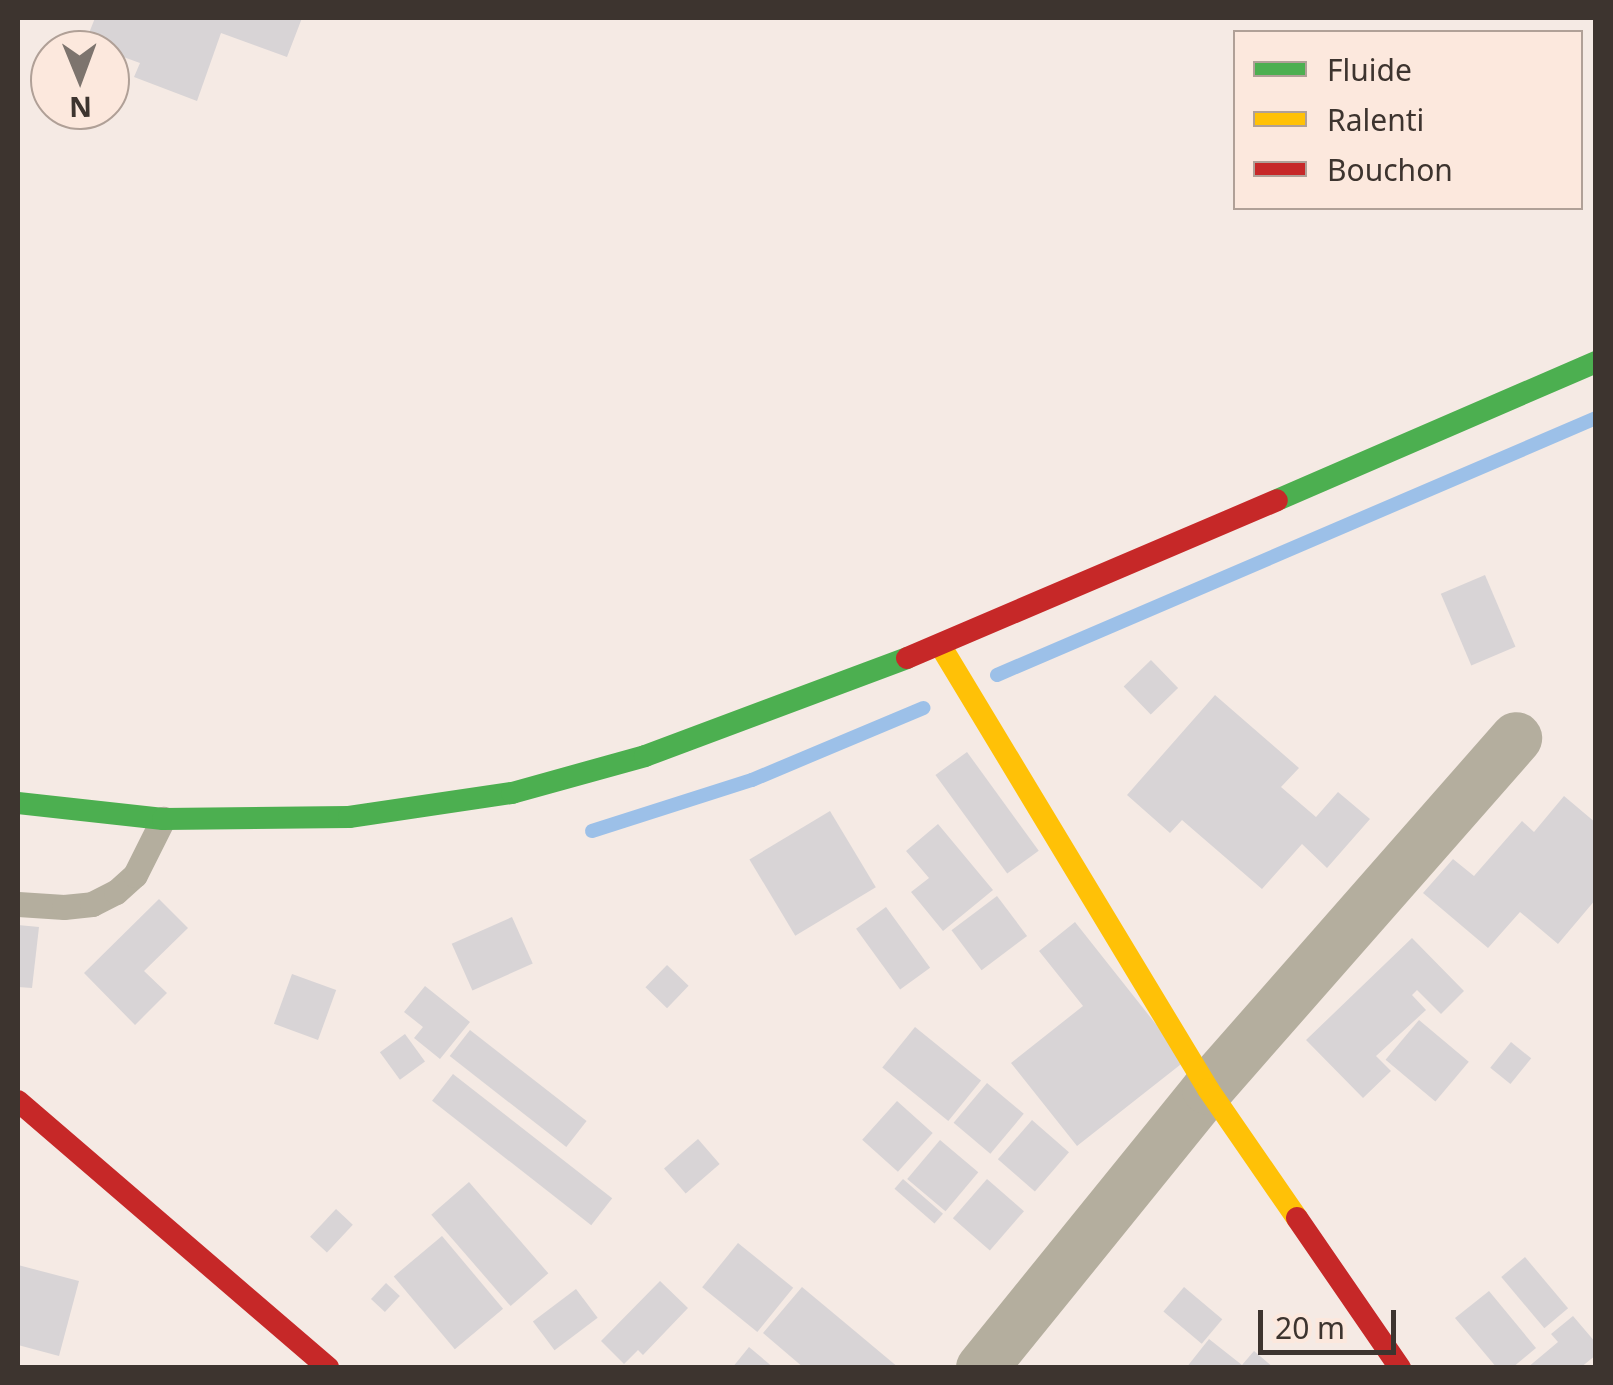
<!DOCTYPE html>
<style>
body{margin:0}
#map{position:relative;width:1613px;height:1385px;overflow:hidden;background:#f5eae4;font-family:"Noto Sans",sans-serif}
div>[style]{position:absolute}
.stream>*{height:14px;margin:-7px;padding:0 7px;transform-origin:7px;border-radius:7px;background:#9cc0e8}
.building>*{inset:0;background:#d8d4d6;transform-origin:0 0}
.lane>*{height:25px;margin:-12.5px;padding:0 12.5px;transform-origin:12.5px;border-radius:12.5px;background:#b4ae9e}
.street>*{height:52px;margin:-26px;padding:0 26px;transform-origin:26px;border-radius:26px;background:#b4ae9e}
.fast>*{height:22px;margin:-11px;padding:0 11px;transform-origin:11px;border-radius:11px;background:#4caf50}
.slow>*{height:22px;margin:-11px;padding:0 11px;transform-origin:11px;border-radius:11px;background:#ffc107}
.jam>*{height:22px;margin:-11px;padding:0 11px;transform-origin:11px;border-radius:11px;background:#c62828}
span{translate:-50% -50%;white-space:nowrap;text-align:center;line-height:1.15;-webkit-text-stroke:8px #fce8dd;paint-order:stroke}
.frame{position:absolute;inset:0;border:20px solid #3d342f;pointer-events:none}
.legend{position:absolute;left:1233px;top:30px;width:350px;height:180px;box-sizing:border-box;background:#fce8dd;border:2px solid #b0a097;margin:0;padding:12px 18px;list-style:none;font-size:30px;color:#3d342f}
.legend li{display:flex;align-items:center;gap:20px;height:50px}
.legend b{width:50px;border:2px solid #b0a097}
.north{position:absolute;left:30px;top:30px;width:100px;height:100px;box-sizing:border-box;background:#fce8dd;border:2px solid #b0a097;border-radius:50%;rotate:179deg;font-size:28px;font-weight:700;line-height:40px;text-align:center;color:#3d342f}
.north::after{content:'';display:block;margin:auto;width:35px;height:45px;background:#7d746e;clip-path:polygon(50% 0,100% 100%,50% 72%,0 100%)}
.scale{position:absolute;left:1258px;top:1310px;width:138px;height:45px;box-sizing:border-box;border:5px solid #3d342f;border-top:0;padding-left:12px;font-size:30px;line-height:35px;white-space:nowrap;color:#3d342f;-webkit-text-stroke:8px #fce8dd;paint-order:stroke}
</style>
<div id="map">
<div class="stream">
<div style="left:997px;top:675px;width:652px;rotate:-23.22deg"></div>
<div style="left:592px;top:831px;width:168px;rotate:-17.7deg"></div>
<div style="left:752px;top:780px;width:186px;rotate:-22.8deg"></div>
</div>
<div class="building">
<div style="clip-path:polygon(95px 18px,302px 18px,287px 57px,221px 33px,197px 101px,134px 77px,140px 63px,85px 43px)"></div>
<div style="left:1485px;top:575px;width:78px;height:48px;rotate:67deg"></div>
<div style="left:1151px;top:660px;width:39px;height:38px;rotate:46deg"></div>
<div style="clip-path:polygon(1215px 695px,1299px 768px,1281px 787px,1316px 817px,1338px 792px,1370px 819px,1327px 868px,1302px 844px,1262px 889px,1182px 820px,1170px 833px,1127px 795px)"></div>
<div style="left:967px;top:752px;width:122px;height:39px;rotate:54deg"></div>
<div style="clip-path:polygon(1564px 796px,1596px 823px,1596px 899px,1558px 944px,1520px 912px,1488px 948px,1423px 893px,1453px 859px,1474px 876px,1522px 821px,1534px 832px)"></div>
<div style="left:830px;top:811px;width:89px;height:94px;rotate:59deg"></div>
<div style="clip-path:polygon(938px 824px,993px 890px,943px 931px,911px 892px,929px 878px,906px 851px)"></div>
<div style="left:997px;top:896px;width:50px;height:57px;rotate:53deg"></div>
<div style="clip-path:polygon(159px 899px,188px 928px,144px 971px,167px 993px,135px 1025px,84px 973px)"></div>
<div style="left:886px;top:907px;width:75px;height:37px;rotate:54deg"></div>
<div style="left:512px;top:917px;width:51px;height:66px;rotate:66deg"></div>
<div style="clip-path:polygon(1075px 922px,1185px 1061px,1077px 1146px,1011px 1063px,1083px 1006px,1039px 951px)"></div>
<div style="clip-path:polygon(18px 925px,39px 927px,32px 988px,18px 987px)"></div>
<div style="clip-path:polygon(1412px 938px,1464px 991px,1441px 1014px,1417px 990px,1412px 995px,1426px 1010px,1376px 1056px,1391px 1071px,1363px 1098px,1306px 1040px)"></div>
<div style="left:667px;top:965px;width:30px;height:31px;rotate:44deg"></div>
<div style="left:292px;top:974px;width:47px;height:53px;rotate:20deg"></div>
<div style="clip-path:polygon(425px 986px,470px 1022px,440px 1059px,414px 1038px,423px 1027px,404px 1012px)"></div>
<div style="left:1419px;top:1020px;width:65px;height:52px;rotate:40deg"></div>
<div style="left:915px;top:1027px;width:85px;height:52px;rotate:39deg"></div>
<div style="left:470px;top:1030px;width:148px;height:33px;rotate:38deg"></div>
<div style="left:405px;top:1034px;width:34px;height:31px;rotate:54deg"></div>
<div style="left:1511px;top:1042px;width:26px;height:33px;rotate:39deg"></div>
<div style="left:453px;top:1074px;width:202px;height:34px;rotate:38deg"></div>
<div style="left:987px;top:1083px;width:48px;height:52px;rotate:40deg"></div>
<div style="left:897px;top:1101px;width:48px;height:52px;rotate:42deg"></div>
<div style="left:1032px;top:1120px;width:49px;height:52px;rotate:41deg"></div>
<div style="left:698px;top:1139px;width:33px;height:45px;rotate:49deg"></div>
<div style="left:940px;top:1140px;width:50px;height:51px;rotate:40deg"></div>
<div style="left:903px;top:1179px;width:53px;height:13px;rotate:41deg"></div>
<div style="left:987px;top:1179px;width:49px;height:52px;rotate:41deg"></div>
<div style="left:469px;top:1182px;width:121px;height:50px;rotate:49deg"></div>
<div style="left:336px;top:1209px;width:23px;height:38px;rotate:43deg"></div>
<div style="left:442px;top:1236px;width:95px;height:63px;rotate:50deg"></div>
<div style="left:738px;top:1243px;width:71px;height:57px;rotate:39deg"></div>
<div style="left:1525px;top:1257px;width:67px;height:31px;rotate:50deg"></div>
<div style="clip-path:polygon(18px 1265px,79px 1281px,59px 1356px,18px 1345px)"></div>
<div style="clip-path:polygon(660px 1281px,688px 1308px,643px 1355px,638px 1350px,624px 1364px,601px 1341px)"></div>
<div style="left:386px;top:1283px;width:19px;height:22px;rotate:43deg"></div>
<div style="clip-path:polygon(802px 1287px,850px 1327px,899px 1368px,804px 1368px,763px 1333px)"></div>
<div style="left:1184px;top:1287px;width:50px;height:32px;rotate:40deg"></div>
<div style="left:576px;top:1289px;width:36px;height:54px;rotate:53deg"></div>
<div style="clip-path:polygon(1489px 1291px,1536px 1348px,1512px 1368px,1497px 1368px,1455px 1318px)"></div>
<div style="clip-path:polygon(1573px 1316px,1596px 1343px,1596px 1355px,1580px 1368px,1527px 1368px,1558px 1342px,1551px 1334px)"></div>
<div style="clip-path:polygon(1209px 1339px,1242px 1365px,1254px 1351px,1274px 1368px,1186px 1368px)"></div>
<div style="clip-path:polygon(749px 1347px,774px 1368px,732px 1368px)"></div>
</div>
<div class="lane">
<div style="left:18px;top:904px;width:46px;rotate:3.7deg"></div>
<div style="left:64px;top:907px;width:28px;rotate:-6deg"></div>
<div style="left:92px;top:904px;width:27px;rotate:-27deg"></div>
<div style="left:116px;top:892px;width:25px;rotate:-42deg"></div>
<div style="left:135px;top:875px;width:63px;rotate:-63.4deg"></div>
</div>
<div class="street">
<div style="left:982px;top:1368px;width:359px;rotate:-51deg"></div>
<div style="left:1208px;top:1089px;width:467px;rotate:-48.7deg"></div>
</div>
<div class="fast">
<div style="left:1277px;top:500px;width:348px;rotate:-23.4deg"></div>
<div style="left:18px;top:803px;width:146px;rotate:6.3deg"></div>
<div style="left:163px;top:819px;width:186px;rotate:-0.6deg"></div>
<div style="left:349px;top:817px;width:165px;rotate:-8.4deg"></div>
<div style="left:512px;top:793px;width:138px;rotate:-15.5deg"></div>
<div style="left:645px;top:756px;width:280px;rotate:-20.5deg"></div>
</div>
<div class="slow">
<div style="left:940px;top:645px;width:519px;rotate:58.88deg"></div>
<div style="left:1208px;top:1089px;width:157px;rotate:55.4deg"></div>
</div>
<div class="jam">
<div style="left:907px;top:658px;width:402px;rotate:-23.1deg"></div>
<div style="left:18px;top:1101px;width:409px;rotate:40.7deg"></div>
<div style="left:1297px;top:1218px;width:182px;rotate:55.5deg"></div>
</div>
<div class="frame"></div>
<ul class="legend">
<li><b style="height:12px;background:#4caf50"></b>Fluide</li>
<li><b style="height:12px;background:#ffc107"></b>Ralenti</li>
<li><b style="height:12px;background:#c62828"></b>Bouchon</li>
</ul>
<div class="north">N</div>
<div class="scale">20 m</div>
</div>
